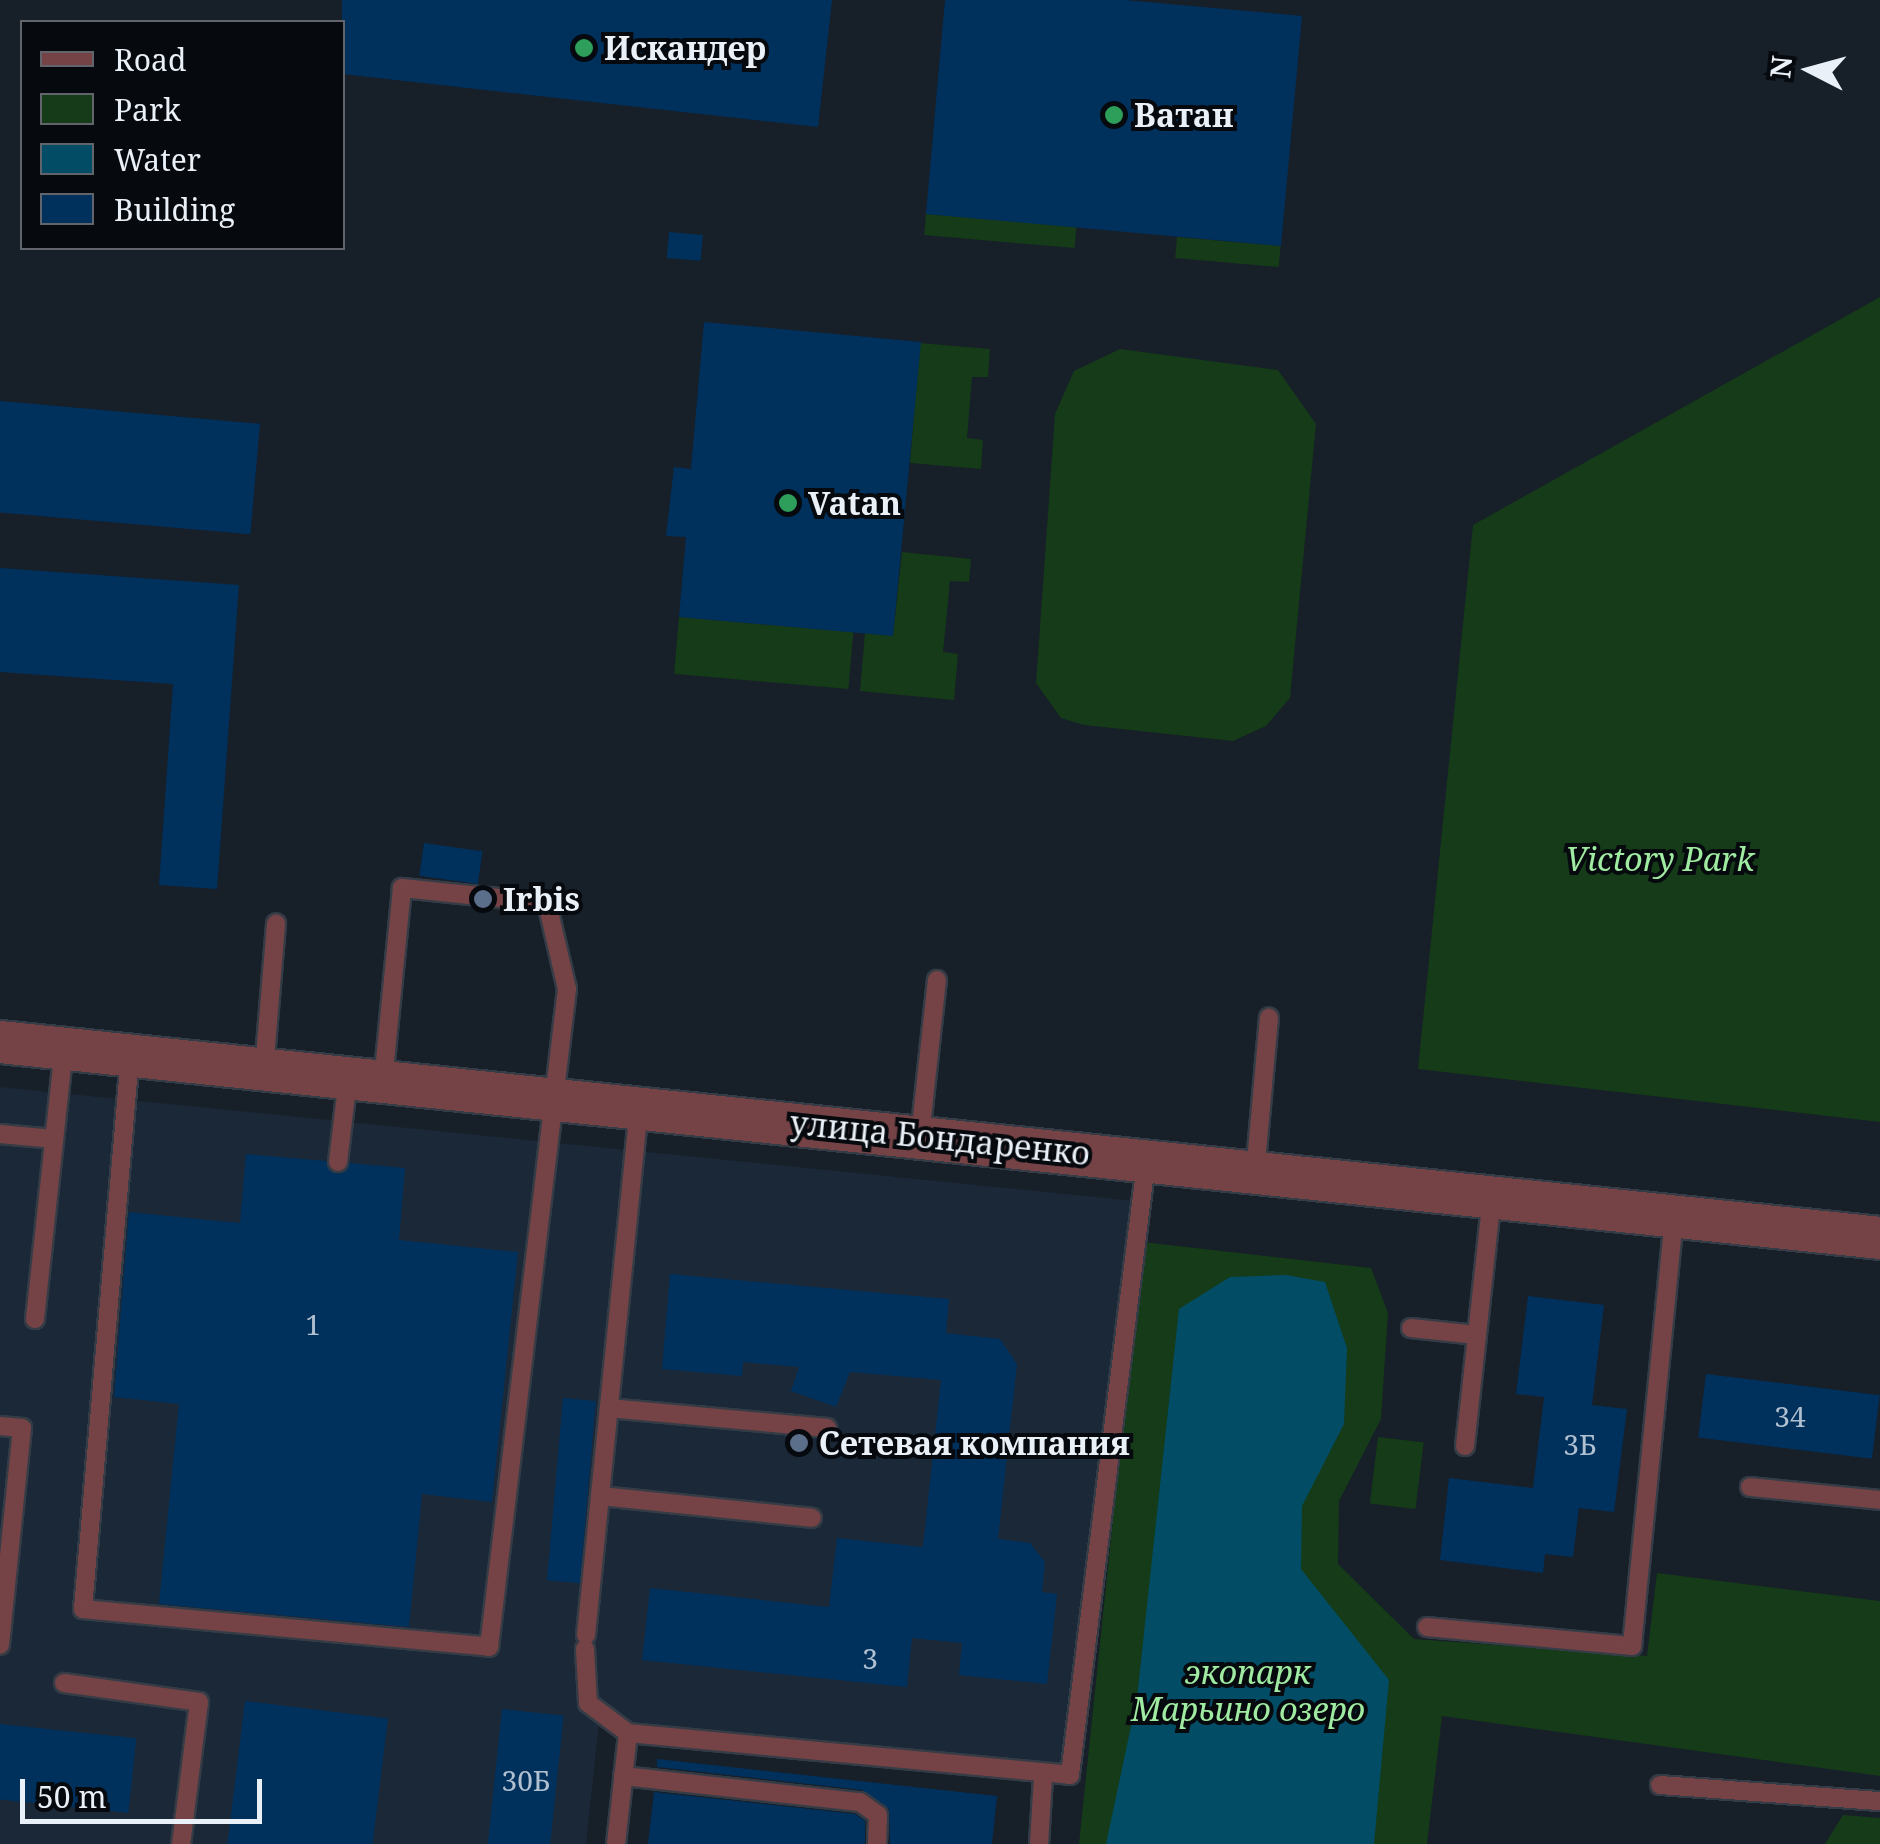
<!DOCTYPE html>
<meta charset="utf-8">
<style>
body{margin:0}
#map{position:relative;width:1880px;height:1844px;overflow:hidden;background:#171f29;font-family:"Noto Serif",serif}
div>[style]{position:absolute}
.built>*{inset:0;background:#1b2837}
.green>*{inset:0;background:#153b18;transform-origin:0 0}
.water>*{inset:0;background:#034c65}
.building>*{inset:0;background:#00315d;transform-origin:0 0}
.roads{filter:drop-shadow(2px 0 #353c46) drop-shadow(-2px 0 #353c46) drop-shadow(0 2px #353c46) drop-shadow(0 -2px #353c46)}
.service>*{height:18px;margin:-9px;padding:0 9px;transform-origin:9px;border-radius:9px;background:#754346}
.tertiary>*{height:42px;margin:-21px;padding:0 21px;transform-origin:21px;border-radius:21px;background:#754346}
.dots>*{width:28px;height:28px;translate:-50% -50%;box-sizing:border-box;border:5px solid #06090d;border-radius:50%}
span{translate:-50% -50%;white-space:nowrap;text-align:center;line-height:1.15;-webkit-text-stroke:8px #06090d;paint-order:stroke}
.number-label{font-size:28px;color:#b0c0d0}
.number-label span{-webkit-text-stroke-width:0}
.poi-label{font-size:32px;color:#eaf0f7;font-weight:700}
.left{translate:0 -50%;text-align:left}
.park-label{font-size:32px;color:#a0eba2;font-style:italic}
.street-label{font-size:32px;color:#eaf0f7}
.legend{position:absolute;left:20px;top:20px;width:325px;height:230px;box-sizing:border-box;background:#06090d;border:2px solid #61656b;margin:0;padding:12px 18px;list-style:none;font-size:30px;color:#eaf0f7}
.legend li{display:flex;align-items:center;gap:20px;height:50px}
.legend b{width:50px;border:2px solid #61656b}
.north{position:absolute;left:1760px;top:20px;width:100px;height:100px;-webkit-text-stroke:8px #06090d;paint-order:stroke;rotate:276deg;font-size:28px;font-weight:700;line-height:40px;text-align:center;color:#eaf0f7}
.north::after{content:'';display:block;margin:auto;width:35px;height:45px;background:#eaf0f7;clip-path:polygon(50% 0,100% 100%,50% 72%,0 100%)}
.scale{position:absolute;left:20px;top:1779px;width:242px;height:45px;box-sizing:border-box;border:5px solid #eaf0f7;border-top:0;padding-left:12px;font-size:30px;line-height:35px;white-space:nowrap;color:#eaf0f7;-webkit-text-stroke:8px #06090d;paint-order:stroke}
</style>
<div id="map">
<div class="built">
<div style="clip-path:polygon(0 1087px,1135px 1201px,1067px 1774px,599px 1723px,586px 1844px,0 1844px)"></div>
</div>
<div class="green">
<div style="left:926px;top:214px;width:151px;height:21px;rotate:5deg"></div>
<div style="left:1177px;top:237px;width:104px;height:21px;rotate:5deg"></div>
<div style="clip-path:polygon(1880px 297px,1880px 1122px,1418px 1069px,1473px 525px)"></div>
<div style="clip-path:polygon(920px 343px,990px 349px,988px 377px,972px 377px,967px 438px,983px 440px,981px 469px,910px 463px)"></div>
<div style="clip-path:polygon(1120px 349px,1278px 370px,1316px 424px,1290px 698px,1266px 726px,1233px 741px,1084px 725px,1061px 718px,1036px 683px,1055px 414px,1074px 371px)"></div>
<div style="clip-path:polygon(902px 552px,971px 559px,969px 582px,950px 581px,943px 652px,958px 654px,954px 700px,860px 691px,865px 633px,893px 636px)"></div>
<div style="left:679px;top:617px;width:175px;height:57px;rotate:5deg"></div>
<div style="clip-path:polygon(1142px 1242px,1371px 1268px,1388px 1313px,1381px 1419px,1339px 1501px,1338px 1564px,1414px 1639px,1647px 1656px,1657px 1573px,1880px 1601px,1880px 1776px,1442px 1716px,1427px 1844px,1079px 1844px)"></div>
<div style="left:1378px;top:1437px;width:46px;height:67px;rotate:7deg"></div>
<div style="clip-path:polygon(1843px 1815px,1880px 1818px,1880px 1844px,1825px 1844px)"></div>
</div>
<div class="water">
<div style="clip-path:polygon(1286px 1275px,1325px 1282px,1347px 1348px,1344px 1424px,1302px 1506px,1301px 1569px,1389px 1680px,1374px 1844px,1106px 1844px,1137px 1698px,1179px 1309px,1230px 1277px)"></div>
</div>
<div class="building">
<div style="clip-path:polygon(342px 0,832px 0,818px 127px,342px 74px)"></div>
<div style="clip-path:polygon(945px 0,1125px 0,1302px 16px,1281px 246px,926px 214px)"></div>
<div style="left:669px;top:232px;width:34px;height:26px;rotate:5deg"></div>
<div style="clip-path:polygon(704px 322px,921px 342px,893px 636px,679px 617px,686px 537px,666px 536px,674px 467px,691px 469px)"></div>
<div style="left:0;top:401px;width:261px;height:111px;rotate:5deg"></div>
<div style="clip-path:polygon(0 568px,239px 585px,217px 889px,159px 885px,173px 684px,0 672px)"></div>
<div style="left:424px;top:843px;width:59px;height:33px;rotate:8deg"></div>
<div style="clip-path:polygon(246px 1154px,326px 1161px,338px 1174px,350px 1163px,405px 1168px,399px 1240px,518px 1252px,492px 1502px,422px 1494px,409px 1627px,159px 1604px,179px 1404px,114px 1397px,129px 1212px,240px 1223px)"></div>
<div style="clip-path:polygon(670px 1274px,949px 1299px,946px 1333px,1000px 1339px,1017px 1364px,998px 1539px,1030px 1543px,1045px 1562px,1042px 1592px,1057px 1594px,1047px 1684px,959px 1675px,962px 1643px,912px 1638px,907px 1687px,642px 1660px,650px 1588px,829px 1607px,837px 1538px,923px 1547px,941px 1380px,850px 1372px,836px 1407px,791px 1391px,799px 1367px,743px 1362px,742px 1376px,662px 1369px)"></div>
<div style="clip-path:polygon(1528px 1296px,1604px 1305px,1592px 1405px,1627px 1409px,1614px 1512px,1579px 1508px,1573px 1557px,1545px 1554px,1543px 1573px,1440px 1560px,1449px 1478px,1533px 1488px,1544px 1397px,1516px 1394px)"></div>
<div style="left:1706px;top:1374px;width:175px;height:64px;rotate:7deg"></div>
<div style="left:563px;top:1398px;width:33px;height:183px;rotate:5deg"></div>
<div style="left:245px;top:1701px;width:144px;height:144px;rotate:7deg"></div>
<div style="left:502px;top:1709px;width:62px;height:136px;rotate:6deg"></div>
<div style="left:0;top:1724px;width:137px;height:75px;rotate:6deg"></div>
<div style="clip-path:polygon(657px 1759px,997px 1796px,992px 1844px,890px 1844px,889px 1809px,862px 1790px,657px 1767px)"></div>
<div style="clip-path:polygon(654px 1792px,855px 1814px,865px 1821px,865px 1844px,648px 1844px)"></div>
</div>
<div class="roads">
<div class="service">
<div style="left:130px;top:1056px;width:555px;rotate:94.86deg"></div>
<div style="left:83px;top:1609px;width:408px;rotate:5.3deg"></div>
<div style="left:489px;top:1647px;width:663px;rotate:-83.24deg"></div>
<div style="left:567px;top:989px;width:88px;rotate:-103.1deg"></div>
<div style="left:547px;top:903px;width:146px;rotate:-174.1deg"></div>
<div style="left:402px;top:888px;width:194px;rotate:95.6deg"></div>
<div style="left:264px;top:1070px;width:147px;rotate:-85.3deg"></div>
<div style="left:0;top:1134px;width:54px;rotate:5.3deg"></div>
<div style="left:920px;top:1136px;width:157px;rotate:-83.8deg"></div>
<div style="left:338px;top:1162px;width:85px;rotate:-83.2deg"></div>
<div style="left:1255px;top:1174px;width:157px;rotate:-84.9deg"></div>
<div style="left:35px;top:1319px;width:273px;rotate:-83.9deg"></div>
<div style="left:1411px;top:1328px;width:66px;rotate:6.1deg"></div>
<div style="left:1477px;top:1335px;width:138px;rotate:-83.8deg"></div>
<div style="left:609px;top:1408px;width:219px;rotate:5.2deg"></div>
<div style="left:0;top:1426px;width:22px;rotate:5deg"></div>
<div style="left:22px;top:1428px;width:218px;rotate:95.8deg"></div>
<div style="left:1465px;top:1446px;width:112px;rotate:-83.8deg"></div>
<div style="left:1750px;top:1487px;width:131px;rotate:5.7deg"></div>
<div style="left:600px;top:1496px;width:213px;rotate:5.9deg"></div>
<div style="left:1427px;top:1627px;width:206px;rotate:5.3deg"></div>
<div style="left:1632px;top:1646px;width:432px;rotate:-84.4deg"></div>
<div style="left:586px;top:1635px;width:530px;rotate:-84.26deg"></div>
<div style="left:585px;top:1649px;width:54px;rotate:86.8deg"></div>
<div style="left:588px;top:1703px;width:50px;rotate:36.9deg"></div>
<div style="left:628px;top:1733px;width:444px;rotate:5.4deg"></div>
<div style="left:1070px;top:1775px;width:617px;rotate:-82.92deg"></div>
<div style="left:64px;top:1683px;width:136px;rotate:8deg"></div>
<div style="left:199px;top:1702px;width:143px;rotate:97.2deg"></div>
<div style="left:623px;top:1776px;width:238px;rotate:6.3deg"></div>
<div style="left:860px;top:1802px;width:22px;rotate:36deg"></div>
<div style="left:878px;top:1815px;width:29px;rotate:92deg"></div>
<div style="left:1660px;top:1785px;width:221px;rotate:4.2deg"></div>
<div style="left:616px;top:1844px;width:112px;rotate:-83.8deg"></div>
<div style="left:1039px;top:1844px;width:68px;rotate:-86.6deg"></div>
</div>
<div class="tertiary">
<div style="left:0;top:1042px;width:1890px;rotate:5.95deg"></div>
</div>
</div>
<div class="dots">
<div style="left:584px;top:48px;background:#2e9e5b"></div>
<div style="left:1114px;top:115px;background:#2e9e5b"></div>
<div style="left:788px;top:503px;background:#2e9e5b"></div>
<div style="left:483px;top:899px;background:#5c6f8a"></div>
<div style="left:799px;top:1443px;background:#5c6f8a"></div>
</div>
<div class="number-label">
<span style="left:313px;top:1324px">1</span>
<span style="left:1790px;top:1416px">34</span>
<span style="left:1580px;top:1444px">3Б</span>
<span style="left:870px;top:1658px">3</span>
<span style="left:526px;top:1780px">30Б</span>
</div>
<div class="poi-label">
<span class="left" style="left:604px;top:48px">Искандер</span>
<span class="left" style="left:1134px;top:115px">Ватан</span>
<span class="left" style="left:808px;top:503px">Vatan</span>
<span class="left" style="left:503px;top:899px">Irbis</span>
<span class="left" style="left:819px;top:1443px">Сетевая компания</span>
</div>
<div class="park-label">
<span style="left:1660px;top:859px">Victory Park</span>
<span style="left:1248px;top:1691px">экопарк<br>Марьино озеро</span>
</div>
<div class="street-label">
<span style="left:940px;top:1138px;rotate:6deg">улица Бондаренко</span>
</div>
<ul class="legend">
<li><b style="height:12px;background:#754346"></b>Road</li>
<li><b style="height:28px;background:#153b18"></b>Park</li>
<li><b style="height:28px;background:#034c65"></b>Water</li>
<li><b style="height:28px;background:#00315d"></b>Building</li>
</ul>
<div class="north">N</div>
<div class="scale">50 m</div>
</div>
